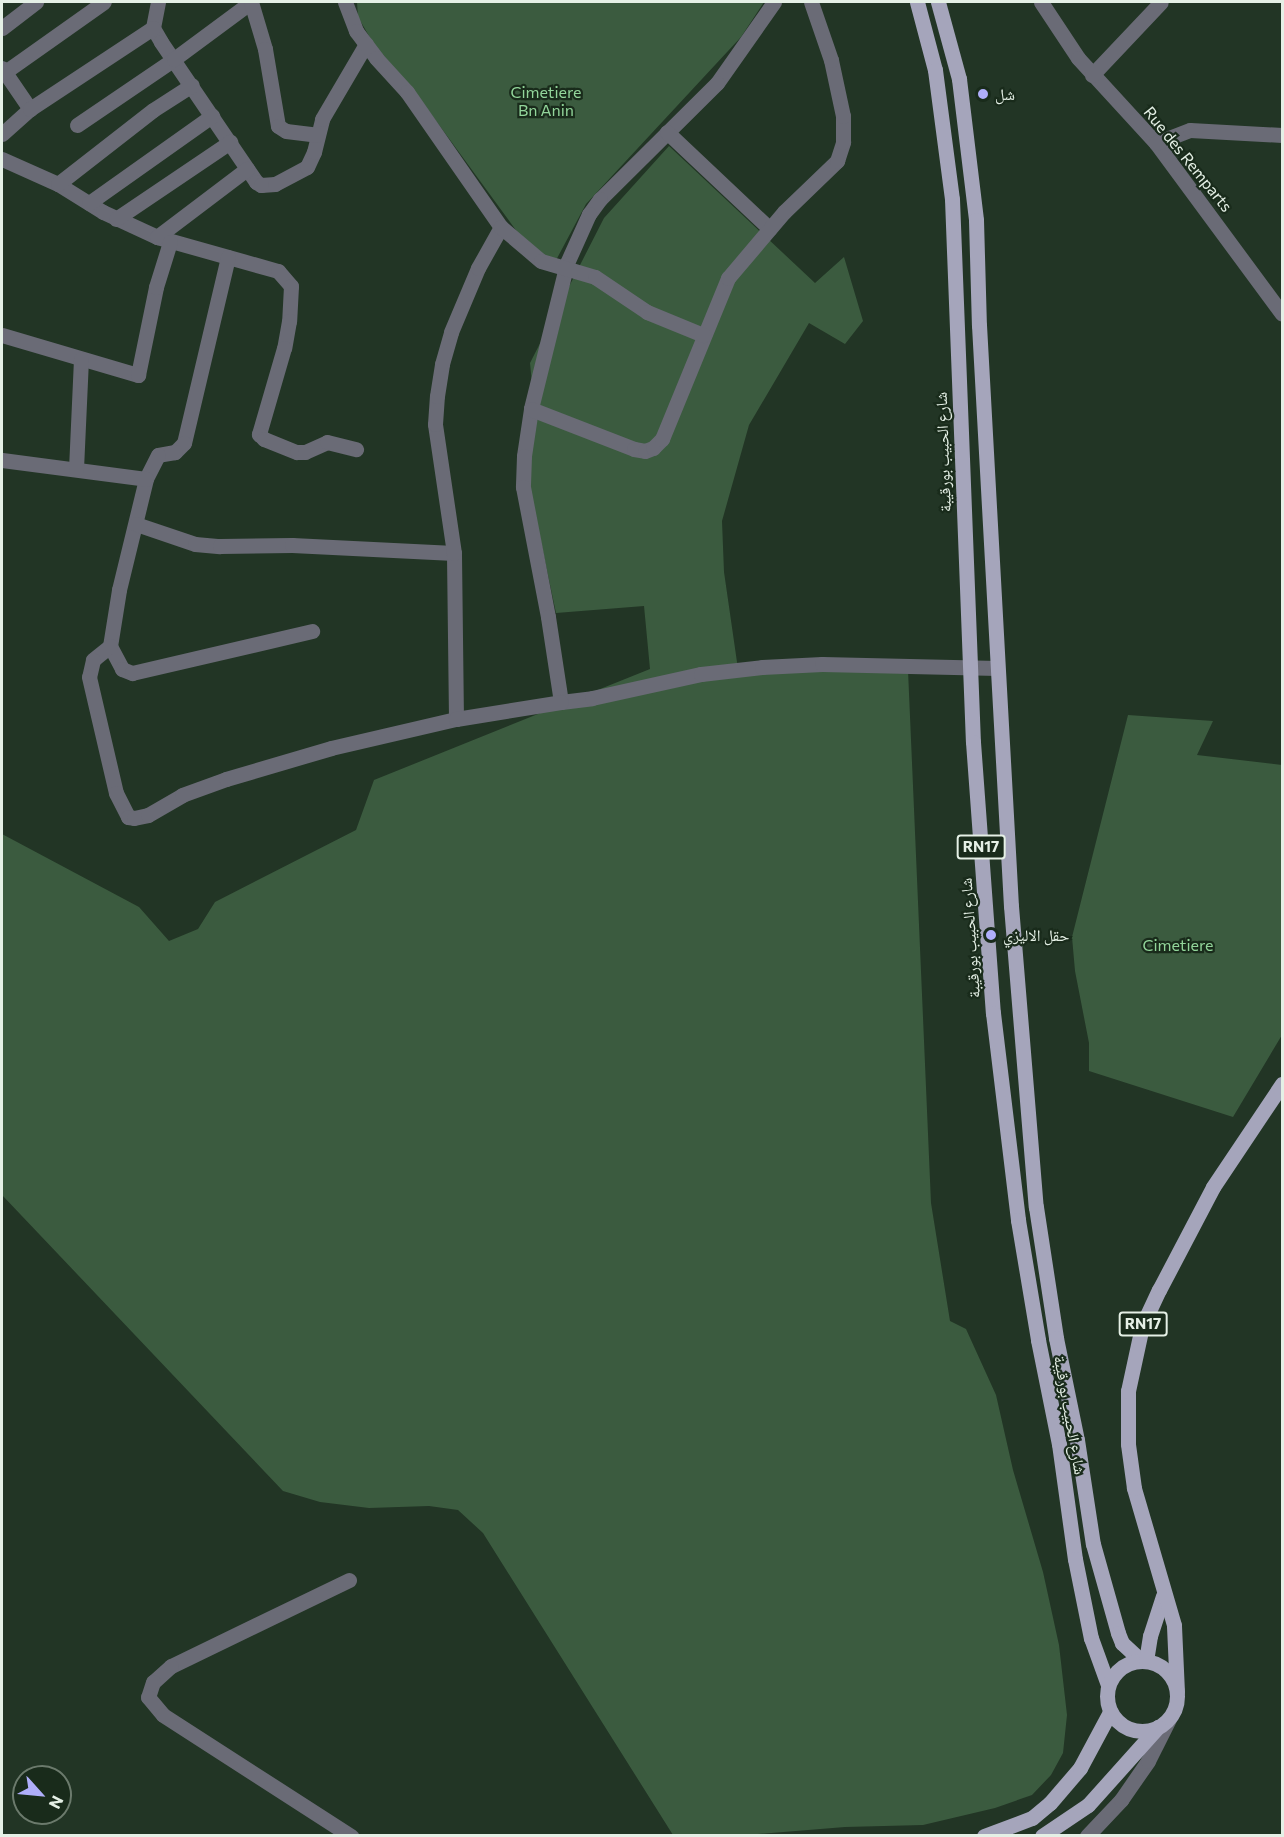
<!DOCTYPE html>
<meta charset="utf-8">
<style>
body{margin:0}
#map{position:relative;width:1284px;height:1837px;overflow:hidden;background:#223525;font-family:Commissioner,"Noto Naskh Arabic",sans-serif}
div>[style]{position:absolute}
.green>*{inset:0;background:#3b5b3f}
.minor>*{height:15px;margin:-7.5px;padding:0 7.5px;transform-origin:7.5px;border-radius:7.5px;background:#6a6b76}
.primary>*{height:15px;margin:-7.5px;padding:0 7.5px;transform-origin:7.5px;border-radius:7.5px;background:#a5a5bb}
.primary>.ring{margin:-7.5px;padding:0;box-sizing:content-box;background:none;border:15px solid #a5a5bb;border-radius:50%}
.dots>*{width:16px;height:16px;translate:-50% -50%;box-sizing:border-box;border:3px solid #192b1b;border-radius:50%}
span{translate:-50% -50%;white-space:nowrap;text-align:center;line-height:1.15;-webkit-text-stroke:4.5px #192b1b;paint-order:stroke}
.shield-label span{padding:2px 4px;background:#192b1b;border:2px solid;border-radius:4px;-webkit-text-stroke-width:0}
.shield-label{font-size:15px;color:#e5f0e6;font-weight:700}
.park-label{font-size:16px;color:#92d59a}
.poi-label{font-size:16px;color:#e5f0e6}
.left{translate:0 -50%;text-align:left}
.street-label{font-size:16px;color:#e5f0e6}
.frame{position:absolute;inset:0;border:3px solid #e5f0e6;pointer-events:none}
.north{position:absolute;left:12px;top:1765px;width:60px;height:60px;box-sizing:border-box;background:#192b1b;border:2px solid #6b7a6c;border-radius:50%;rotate:117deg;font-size:16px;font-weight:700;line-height:24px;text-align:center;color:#e5f0e6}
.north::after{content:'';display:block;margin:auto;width:21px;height:27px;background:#afaefa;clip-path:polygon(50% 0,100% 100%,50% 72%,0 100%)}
</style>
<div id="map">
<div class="green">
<div style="clip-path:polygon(357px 2px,764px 2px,741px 37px,586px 204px,554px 264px,518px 233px,415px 92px,375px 46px,358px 17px)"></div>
<div style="clip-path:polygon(669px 146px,815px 283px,844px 257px,863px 321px,845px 344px,809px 323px,749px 425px,722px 521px,724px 572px,738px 669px,908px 670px,931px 1203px,950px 1321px,966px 1329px,996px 1395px,1013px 1470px,1043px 1572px,1059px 1645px,1067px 1715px,1063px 1753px,1051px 1775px,1032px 1795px,995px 1808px,923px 1825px,845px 1827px,733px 1836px,673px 1835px,483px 1533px,458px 1510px,429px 1506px,369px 1508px,320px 1502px,283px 1491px,2px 1195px,2px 834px,139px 907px,169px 941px,198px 929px,215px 902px,356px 830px,374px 780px,650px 669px,644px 606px,556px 613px,529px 485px,535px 415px,530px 363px,604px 218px)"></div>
<div style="clip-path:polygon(1128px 715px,1213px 721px,1197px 755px,1282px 765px,1282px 1035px,1233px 1117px,1089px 1071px,1089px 1043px,1075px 971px,1072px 937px)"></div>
</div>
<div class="minor">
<div style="left:158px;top:2px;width:26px;rotate:101deg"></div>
<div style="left:153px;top:28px;width:16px;rotate:60deg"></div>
<div style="left:161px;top:42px;width:169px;rotate:55.8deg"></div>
<div style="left:256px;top:182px;width:6px;rotate:31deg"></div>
<div style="left:261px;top:185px;width:14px;rotate:-4deg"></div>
<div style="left:275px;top:184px;width:36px;rotate:-28deg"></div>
<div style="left:307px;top:167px;width:17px;rotate:-65deg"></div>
<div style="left:314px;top:152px;width:34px;rotate:-76deg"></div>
<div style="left:322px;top:119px;width:87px;rotate:-59.6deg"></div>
<div style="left:345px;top:2px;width:31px;rotate:69deg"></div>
<div style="left:356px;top:31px;width:34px;rotate:53deg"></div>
<div style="left:376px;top:58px;width:46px;rotate:47.6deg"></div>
<div style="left:407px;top:92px;width:165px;rotate:55.2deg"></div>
<div style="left:774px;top:2px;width:99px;rotate:125.1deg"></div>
<div style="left:717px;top:83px;width:165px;rotate:135.2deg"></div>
<div style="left:600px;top:199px;width:19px;rotate:126deg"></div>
<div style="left:589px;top:214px;width:54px;rotate:114.2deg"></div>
<div style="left:567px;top:263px;width:150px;rotate:103.9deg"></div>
<div style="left:531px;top:409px;width:48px;rotate:98.5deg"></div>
<div style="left:524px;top:456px;width:31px;rotate:92deg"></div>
<div style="left:523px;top:487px;width:132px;rotate:79.1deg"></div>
<div style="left:548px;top:617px;width:86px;rotate:81.3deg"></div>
<div style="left:561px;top:702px;width:31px;rotate:-7deg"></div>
<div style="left:592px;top:698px;width:112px;rotate:-12.4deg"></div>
<div style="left:701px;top:674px;width:61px;rotate:-6.5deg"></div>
<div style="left:762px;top:667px;width:60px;rotate:-2.9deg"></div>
<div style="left:822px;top:664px;width:175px;rotate:1.3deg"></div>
<div style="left:1041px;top:2px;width:67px;rotate:56.5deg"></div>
<div style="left:1078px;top:58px;width:115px;rotate:47.5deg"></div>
<div style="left:1156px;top:143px;width:212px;rotate:53.6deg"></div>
<div style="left:2px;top:28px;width:43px;rotate:-37.4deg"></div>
<div style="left:2px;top:68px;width:50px;rotate:55.7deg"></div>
<div style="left:5px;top:72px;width:121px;rotate:-35.3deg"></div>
<div style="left:1092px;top:75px;width:100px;rotate:-46.6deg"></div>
<div style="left:77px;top:125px;width:117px;rotate:-34.2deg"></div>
<div style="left:174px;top:59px;width:96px;rotate:-36.5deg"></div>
<div style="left:251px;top:2px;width:49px;rotate:73.4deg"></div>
<div style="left:265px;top:49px;width:78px;rotate:80.4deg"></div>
<div style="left:278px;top:126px;width:9px;rotate:32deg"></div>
<div style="left:286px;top:131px;width:31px;rotate:7deg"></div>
<div style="left:667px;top:132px;width:141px;rotate:43.3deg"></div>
<div style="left:2px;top:134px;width:38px;rotate:-42deg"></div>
<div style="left:30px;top:109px;width:147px;rotate:-33.4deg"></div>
<div style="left:1156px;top:143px;width:36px;rotate:-21deg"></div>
<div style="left:1190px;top:130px;width:92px;rotate:3.1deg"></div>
<div style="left:2px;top:159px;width:61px;rotate:24.1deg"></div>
<div style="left:58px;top:184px;width:53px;rotate:31.9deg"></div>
<div style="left:103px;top:212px;width:60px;rotate:24.8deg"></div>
<div style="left:157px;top:237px;width:126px;rotate:15.7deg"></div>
<div style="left:278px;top:271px;width:20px;rotate:49deg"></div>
<div style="left:291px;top:286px;width:35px;rotate:93deg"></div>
<div style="left:289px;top:321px;width:27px;rotate:100deg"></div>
<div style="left:284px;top:348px;width:90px;rotate:106.2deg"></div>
<div style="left:259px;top:434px;width:7px;rotate:45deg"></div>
<div style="left:264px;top:439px;width:35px;rotate:22deg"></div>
<div style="left:297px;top:452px;width:8px"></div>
<div style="left:305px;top:452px;width:24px;rotate:-24deg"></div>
<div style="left:327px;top:442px;width:30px;rotate:14deg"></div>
<div style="left:58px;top:184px;width:120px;rotate:-37.9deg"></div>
<div style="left:153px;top:110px;width:46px;rotate:-32.7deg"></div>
<div style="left:89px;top:203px;width:151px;rotate:-35.3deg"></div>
<div style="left:116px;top:219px;width:138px;rotate:-34deg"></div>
<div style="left:157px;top:237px;width:113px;rotate:-37.1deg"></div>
<div style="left:228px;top:257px;width:191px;rotate:103.3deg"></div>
<div style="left:184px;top:443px;width:13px;rotate:135deg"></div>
<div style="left:175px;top:452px;width:17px;rotate:170deg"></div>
<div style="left:158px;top:455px;width:27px;rotate:117deg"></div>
<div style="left:146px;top:479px;width:114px;rotate:103.7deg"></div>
<div style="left:119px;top:590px;width:57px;rotate:99.1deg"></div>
<div style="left:110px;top:646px;width:26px;rotate:62deg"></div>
<div style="left:122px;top:669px;width:11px;rotate:22deg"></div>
<div style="left:132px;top:673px;width:185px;rotate:-13.1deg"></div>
<div style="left:2px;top:335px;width:142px;rotate:16.4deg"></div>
<div style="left:138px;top:375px;width:90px;rotate:-78.4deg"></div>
<div style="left:156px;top:287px;width:47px;rotate:-72.7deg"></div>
<div style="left:531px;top:409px;width:110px;rotate:21.2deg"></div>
<div style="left:634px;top:449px;width:11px;rotate:10deg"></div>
<div style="left:645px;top:451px;width:9px;rotate:-21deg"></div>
<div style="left:653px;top:448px;width:13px;rotate:-45deg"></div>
<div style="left:662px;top:439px;width:174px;rotate:-67.7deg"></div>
<div style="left:728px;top:278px;width:87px;rotate:-49.7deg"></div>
<div style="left:784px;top:212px;width:74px;rotate:-43.9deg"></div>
<div style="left:837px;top:161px;width:20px;rotate:-72deg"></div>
<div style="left:843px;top:142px;width:26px;rotate:-90deg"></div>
<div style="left:843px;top:116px;width:57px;rotate:-102.1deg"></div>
<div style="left:831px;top:60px;width:61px;rotate:-109deg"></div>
<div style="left:2px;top:460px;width:145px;rotate:7.5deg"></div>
<div style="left:76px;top:469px;width:110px;rotate:-87.4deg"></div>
<div style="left:136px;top:524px;width:62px;rotate:18.7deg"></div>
<div style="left:195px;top:544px;width:25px;rotate:5deg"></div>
<div style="left:220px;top:546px;width:72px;rotate:-0.8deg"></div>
<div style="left:292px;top:545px;width:162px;rotate:2.8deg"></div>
<div style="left:110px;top:646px;width:22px;rotate:141deg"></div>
<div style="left:93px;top:660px;width:17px;rotate:103deg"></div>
<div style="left:89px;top:677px;width:119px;rotate:76.9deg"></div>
<div style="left:116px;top:793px;width:27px;rotate:63deg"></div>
<div style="left:128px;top:817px;width:6px;rotate:9deg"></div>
<div style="left:134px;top:818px;width:14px;rotate:-12deg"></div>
<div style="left:148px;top:815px;width:39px;rotate:-30deg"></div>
<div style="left:182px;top:795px;width:47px;rotate:-20deg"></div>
<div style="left:226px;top:779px;width:109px;rotate:-16.4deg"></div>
<div style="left:331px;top:748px;width:128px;rotate:-13.1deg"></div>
<div style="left:456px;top:719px;width:166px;rotate:-90.7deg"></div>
<div style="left:454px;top:553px;width:130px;rotate:-98.4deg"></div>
<div style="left:435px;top:424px;width:28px;rotate:-86deg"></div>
<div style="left:437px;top:396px;width:32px;rotate:-81deg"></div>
<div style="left:442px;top:364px;width:33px;rotate:-74deg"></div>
<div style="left:451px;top:332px;width:69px;rotate:-67.1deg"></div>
<div style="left:478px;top:268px;width:47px;rotate:-60.7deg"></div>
<div style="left:501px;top:227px;width:52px;rotate:40.4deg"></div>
<div style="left:541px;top:261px;width:56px;rotate:16.5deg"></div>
<div style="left:595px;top:277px;width:63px;rotate:33.9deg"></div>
<div style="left:647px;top:312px;width:61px;rotate:22.3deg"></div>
<div style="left:456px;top:719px;width:106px;rotate:-9.2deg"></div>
<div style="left:349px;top:1580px;width:198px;rotate:154.2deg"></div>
<div style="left:171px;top:1666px;width:24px;rotate:138deg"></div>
<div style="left:153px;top:1682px;width:16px;rotate:108deg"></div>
<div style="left:148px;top:1697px;width:23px;rotate:50deg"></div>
<div style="left:163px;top:1715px;width:224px;rotate:32.8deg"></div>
<div style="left:1087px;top:1836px;width:50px;rotate:-46.6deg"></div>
<div style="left:1121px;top:1800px;width:47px;rotate:-55.3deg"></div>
<div style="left:1148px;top:1761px;width:47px;rotate:-63.4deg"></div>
</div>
<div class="primary">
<div style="left:917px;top:2px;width:70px;rotate:75.2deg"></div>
<div style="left:935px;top:70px;width:130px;rotate:82.5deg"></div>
<div style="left:952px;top:199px;width:543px;rotate:87.79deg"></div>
<div style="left:973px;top:742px;width:272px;rotate:85.8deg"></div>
<div style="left:993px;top:1013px;width:209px;rotate:83.1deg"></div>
<div style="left:1018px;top:1220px;width:122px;rotate:80.5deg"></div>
<div style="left:1038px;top:1340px;width:106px;rotate:78.6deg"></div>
<div style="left:1059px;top:1444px;width:116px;rotate:82.1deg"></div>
<div style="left:1075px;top:1559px;width:81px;rotate:78.6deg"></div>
<div style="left:1091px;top:1638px;width:50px;rotate:70.1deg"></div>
<div style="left:938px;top:2px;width:80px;rotate:74.7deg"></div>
<div style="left:959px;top:79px;width:142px;rotate:83.1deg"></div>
<div style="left:976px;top:220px;width:105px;rotate:88.4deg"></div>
<div style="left:979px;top:325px;width:582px;rotate:86.85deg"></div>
<div style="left:1011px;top:906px;width:302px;rotate:85.3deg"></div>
<div style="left:1036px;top:1207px;width:133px;rotate:81.3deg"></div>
<div style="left:1056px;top:1338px;width:104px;rotate:78.4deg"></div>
<div style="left:1077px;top:1440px;width:105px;rotate:81.3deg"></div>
<div style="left:1093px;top:1544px;width:92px;rotate:74.3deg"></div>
<div style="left:1118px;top:1633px;width:11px;rotate:68deg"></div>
<div style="left:1122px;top:1643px;width:25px;rotate:43deg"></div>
<div class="ring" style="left:1107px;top:1661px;width:55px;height:55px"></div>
<div style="left:1146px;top:1661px;width:25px;rotate:-81deg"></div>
<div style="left:1150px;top:1636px;width:42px;rotate:-72deg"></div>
<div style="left:1177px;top:1692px;width:67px;rotate:-92.6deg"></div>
<div style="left:1174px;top:1625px;width:143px;rotate:-106.3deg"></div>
<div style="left:1134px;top:1488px;width:44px;rotate:-97.8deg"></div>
<div style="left:1128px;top:1444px;width:53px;rotate:-90deg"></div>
<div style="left:1128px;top:1391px;width:66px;rotate:-77.8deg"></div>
<div style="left:1142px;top:1326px;width:40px;rotate:-65deg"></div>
<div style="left:1159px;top:1290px;width:116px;rotate:-62.3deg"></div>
<div style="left:1213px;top:1187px;width:124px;rotate:-56.2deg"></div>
<div style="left:984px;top:1836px;width:51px;rotate:-20.6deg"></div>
<div style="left:1032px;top:1818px;width:23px;rotate:-40deg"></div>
<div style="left:1050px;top:1803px;width:46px;rotate:-49.4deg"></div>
<div style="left:1080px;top:1768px;width:64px;rotate:-61.8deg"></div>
<div style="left:1042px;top:1836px;width:55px;rotate:-34deg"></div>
<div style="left:1088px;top:1805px;width:105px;rotate:-48.1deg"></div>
</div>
<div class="dots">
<div style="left:983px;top:94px;background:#afaefa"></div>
<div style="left:991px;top:935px;background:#afaefa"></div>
</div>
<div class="shield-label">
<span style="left:981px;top:847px">RN17</span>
<span style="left:1143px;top:1324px">RN17</span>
</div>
<div class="park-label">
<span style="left:546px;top:101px">Cimetiere<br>Bn Anin</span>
<span style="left:1178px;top:945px">Cimetiere</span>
</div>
<div class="poi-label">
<span class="left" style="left:995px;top:94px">شل</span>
<span class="left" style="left:1003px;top:935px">حقل الاليزي</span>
</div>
<div class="street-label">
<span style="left:1188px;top:159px;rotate:51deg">Rue des Remparts</span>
<span style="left:943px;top:452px;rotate:-92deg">شارع الحبيب بورقيبة</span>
<span style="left:970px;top:938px;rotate:-94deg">شارع الحبيب بورقيبة</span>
<span style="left:1070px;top:1415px;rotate:80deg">شارع الحبيب بورقيبة</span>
</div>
<div class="frame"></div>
<div class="north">N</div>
</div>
